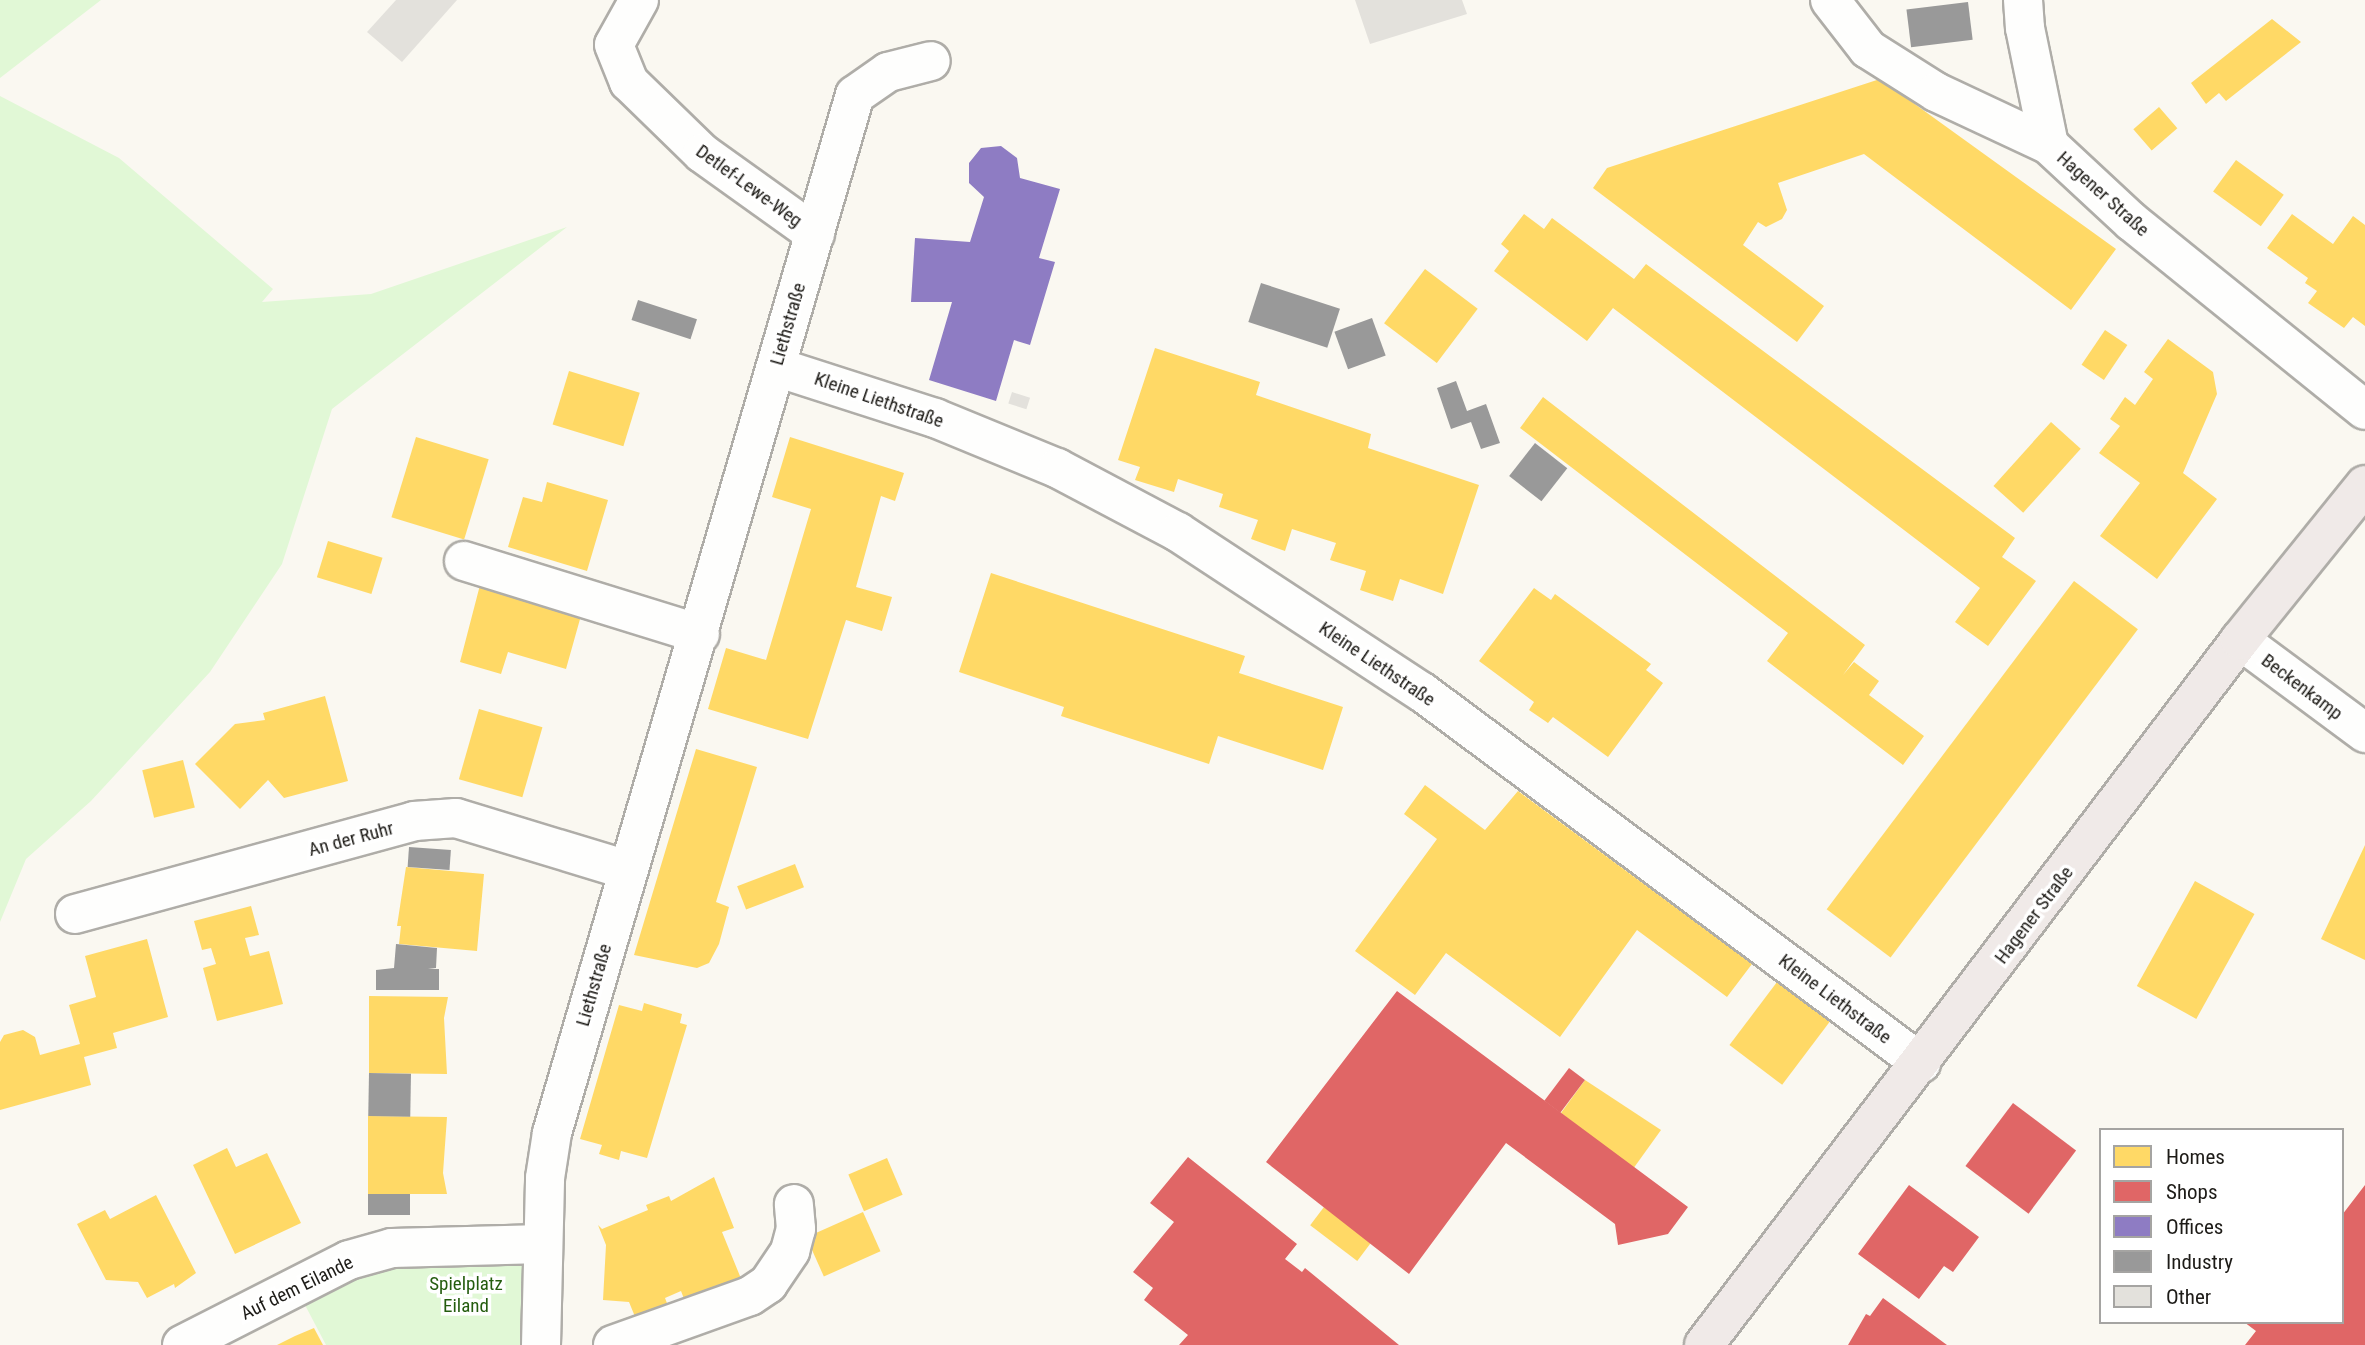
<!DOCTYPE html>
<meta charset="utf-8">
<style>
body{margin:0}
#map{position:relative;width:2365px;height:1345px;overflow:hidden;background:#faf8f1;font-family:"Roboto Condensed",sans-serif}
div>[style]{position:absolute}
.green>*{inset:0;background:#e1f8d6}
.homes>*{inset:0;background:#ffd966;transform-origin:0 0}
.shops>*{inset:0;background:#e06666;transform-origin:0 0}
.offices>*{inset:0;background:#8e7cc3}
.industry>*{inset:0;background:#999;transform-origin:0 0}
.building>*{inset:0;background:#e3e1dc;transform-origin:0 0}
.roads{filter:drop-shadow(2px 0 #afada8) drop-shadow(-2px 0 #afada8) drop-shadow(0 2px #afada8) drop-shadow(0 -2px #afada8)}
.minor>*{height:38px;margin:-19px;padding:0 19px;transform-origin:19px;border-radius:19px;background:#fefefd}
.major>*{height:38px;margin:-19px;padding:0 19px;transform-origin:19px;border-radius:19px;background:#f0eae8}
span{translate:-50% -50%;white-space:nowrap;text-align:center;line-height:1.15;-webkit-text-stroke:7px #fff;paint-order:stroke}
.street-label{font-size:19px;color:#1d1b17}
.park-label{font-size:19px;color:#245c0e}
.legend{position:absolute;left:2099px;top:1128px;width:245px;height:196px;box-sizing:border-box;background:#fff;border:2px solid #a5a4a2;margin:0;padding:9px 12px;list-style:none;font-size:21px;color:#1d1b17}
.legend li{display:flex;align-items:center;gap:14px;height:35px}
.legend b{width:35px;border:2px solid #a5a4a2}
</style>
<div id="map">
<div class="green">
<div style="clip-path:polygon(0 0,101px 0,0 78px)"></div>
<div style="clip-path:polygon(0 96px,119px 158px,273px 289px,262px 302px,371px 294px,567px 227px,332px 409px,282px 564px,210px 672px,91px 801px,26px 859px,0 922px)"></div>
<div style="clip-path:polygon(526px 1244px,523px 1345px,326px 1345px,295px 1286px,349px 1260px)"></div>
</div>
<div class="homes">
<div style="clip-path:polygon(2272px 19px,2301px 42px,2226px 101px,2219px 93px,2206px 104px,2191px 83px)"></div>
<div style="clip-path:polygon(1880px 79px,2116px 249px,2071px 310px,1864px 154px,1778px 183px,1787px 210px,1782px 219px,1766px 227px,1758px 222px,1743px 245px,1824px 306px,1797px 342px,1593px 188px,1607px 168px)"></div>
<div style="left:2159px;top:107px;width:28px;height:34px;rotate:49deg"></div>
<div style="left:2236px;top:160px;width:59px;height:39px;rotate:36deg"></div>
<div style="clip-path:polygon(1524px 214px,1544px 229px,1552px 218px,1634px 279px,1646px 264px,2015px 538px,2002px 557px,2036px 581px,1988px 646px,1955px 622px,1980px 588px,1613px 308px,1587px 341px,1494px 271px,1509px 251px,1501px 244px)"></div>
<div style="clip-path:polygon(2292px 214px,2333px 244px,2353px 216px,2365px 225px,2365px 326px,2353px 317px,2344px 328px,2308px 303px,2317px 291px,2305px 283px,2308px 278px,2267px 248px)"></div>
<div style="left:1425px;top:269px;width:66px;height:68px;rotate:37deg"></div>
<div style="left:2105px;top:330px;width:27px;height:42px;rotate:34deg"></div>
<div style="clip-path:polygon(2168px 339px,2213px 372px,2217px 394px,2183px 473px,2217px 499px,2157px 579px,2100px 536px,2140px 483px,2099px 453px,2120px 426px,2110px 419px,2125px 397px,2135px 405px,2153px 379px,2144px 372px)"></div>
<div style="clip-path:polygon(1155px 348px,1260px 382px,1256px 395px,1371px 434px,1368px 448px,1479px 485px,1443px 594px,1400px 579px,1393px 601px,1360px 590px,1366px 571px,1330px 560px,1336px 543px,1292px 529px,1285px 551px,1251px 539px,1258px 520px,1219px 507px,1223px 494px,1178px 479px,1174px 492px,1135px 480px,1140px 467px,1118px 460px)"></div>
<div style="left:569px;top:371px;width:74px;height:56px;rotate:17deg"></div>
<div style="clip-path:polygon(1543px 397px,1865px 645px,1843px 675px,1854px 662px,1879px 681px,1869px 695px,1924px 736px,1903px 765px,1767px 661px,1788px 633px,1520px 428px)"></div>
<div style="left:2051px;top:422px;width:40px;height:86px;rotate:42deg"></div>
<div style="left:416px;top:437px;width:76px;height:84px;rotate:17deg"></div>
<div style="clip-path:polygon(790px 437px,904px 473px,895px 501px,881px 496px,856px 587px,892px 597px,882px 631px,846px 620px,808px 739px,708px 709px,726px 648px,766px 660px,811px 509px,772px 497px)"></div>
<div style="clip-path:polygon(547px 482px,608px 500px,587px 571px,508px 547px,523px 497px,542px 502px)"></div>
<div style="left:328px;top:541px;width:57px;height:38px;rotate:17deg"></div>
<div style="clip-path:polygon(991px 573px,1245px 656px,1239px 673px,1343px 707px,1323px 770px,1218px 736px,1209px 764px,1061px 716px,1064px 707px,959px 672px)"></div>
<div style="left:2074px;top:581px;width:80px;height:411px;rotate:37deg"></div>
<div style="clip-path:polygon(480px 585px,582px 612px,566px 669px,508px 652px,501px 674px,460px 662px)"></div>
<div style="clip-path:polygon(1534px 588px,1551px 600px,1555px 594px,1651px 664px,1646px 670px,1663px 683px,1608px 757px,1553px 717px,1548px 723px,1529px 710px,1534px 702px,1479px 661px)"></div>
<div style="clip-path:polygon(325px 696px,348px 781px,284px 798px,268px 780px,240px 809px,195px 764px,235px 724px,265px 720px,263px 713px)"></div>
<div style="left:479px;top:709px;width:66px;height:73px;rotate:16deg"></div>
<div style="clip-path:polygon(696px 749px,757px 767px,716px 902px,729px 907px,719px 944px,709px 963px,697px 968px,634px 955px)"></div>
<div style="left:183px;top:760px;width:49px;height:42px;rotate:76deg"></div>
<div style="clip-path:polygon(1425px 785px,1485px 830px,1518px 791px,1752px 964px,1727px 997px,1637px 930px,1560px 1037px,1446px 953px,1415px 995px,1355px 951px,1437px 839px,1404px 814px)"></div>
<div style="clip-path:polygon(2365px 845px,2365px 960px,2321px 939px)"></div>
<div style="left:795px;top:864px;width:25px;height:62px;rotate:69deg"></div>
<div style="clip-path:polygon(406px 867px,484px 874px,477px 951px,399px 944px,401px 926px,397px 926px)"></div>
<div style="left:2195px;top:881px;width:68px;height:120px;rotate:29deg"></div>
<div style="clip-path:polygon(251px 906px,259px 935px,245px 938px,250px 956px,269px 951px,283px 1004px,217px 1021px,203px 968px,216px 964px,211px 948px,202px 950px,194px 921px)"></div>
<div style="clip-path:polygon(147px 939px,168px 1017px,113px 1033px,117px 1048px,84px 1057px,91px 1085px,0 1110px,0 1042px,4px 1035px,23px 1030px,35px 1037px,40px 1055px,80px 1044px,69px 1005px,96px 997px,85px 956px)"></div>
<div style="left:1777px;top:982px;width:66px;height:79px;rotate:37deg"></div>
<div style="clip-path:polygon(369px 996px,448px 997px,444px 1018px,447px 1074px,369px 1073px)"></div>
<div style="clip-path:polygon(644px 1003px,682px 1014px,680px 1023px,687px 1025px,647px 1158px,621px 1151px,619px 1160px,599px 1154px,602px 1145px,580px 1139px,619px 1005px,642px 1011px)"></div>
<div style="clip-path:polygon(1585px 1080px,1661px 1130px,1633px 1169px,1561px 1113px)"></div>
<div style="clip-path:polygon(368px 1116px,447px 1117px,443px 1173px,447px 1194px,368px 1194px)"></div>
<div style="clip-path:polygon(227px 1148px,236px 1167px,267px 1153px,301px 1223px,235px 1254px,193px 1165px)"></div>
<div style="left:887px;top:1158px;width:40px;height:42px;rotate:67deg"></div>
<div style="clip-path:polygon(714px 1177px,734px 1228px,722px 1232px,742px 1281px,686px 1304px,681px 1291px,665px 1298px,670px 1311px,638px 1324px,629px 1302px,603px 1300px,606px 1245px,598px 1225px,602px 1229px,648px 1210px,646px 1205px,669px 1196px,671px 1201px)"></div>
<div style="clip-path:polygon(156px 1195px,196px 1273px,175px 1288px,174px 1284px,147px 1298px,138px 1282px,106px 1280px,77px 1224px,105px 1210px,110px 1219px)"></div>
<div style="left:1324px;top:1207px;width:59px;height:23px;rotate:37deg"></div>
<div style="left:863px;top:1212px;width:43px;height:62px;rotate:66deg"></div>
<div style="clip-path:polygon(314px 1328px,323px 1345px,277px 1345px,295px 1336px)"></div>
</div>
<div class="shops">
<div style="clip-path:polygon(1397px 991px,1688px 1207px,1668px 1234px,1618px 1245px,1615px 1224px,1506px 1143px,1409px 1274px,1266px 1162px)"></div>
<div style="left:1569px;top:1068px;width:20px;height:41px;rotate:37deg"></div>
<div style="left:2013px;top:1103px;width:79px;height:79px;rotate:37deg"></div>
<div style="clip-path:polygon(1188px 1157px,1297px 1244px,1285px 1259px,1302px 1272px,1305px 1268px,1399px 1345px,1179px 1345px,1188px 1335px,1144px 1300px,1153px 1288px,1133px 1272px,1174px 1222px,1150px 1203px)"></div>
<div style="clip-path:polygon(1909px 1185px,1979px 1237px,1953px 1272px,1944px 1266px,1919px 1299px,1858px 1254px)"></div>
<div style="clip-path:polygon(2365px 1185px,2365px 1345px,2245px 1345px,2256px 1331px,2244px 1322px,2342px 1322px,2342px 1215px)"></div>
<div style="clip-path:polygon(1883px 1298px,1947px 1345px,1848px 1345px,1866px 1314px,1870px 1316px)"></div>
</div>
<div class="offices">
<div style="clip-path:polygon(1001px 146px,1017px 158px,1020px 178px,1060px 189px,1039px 258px,1055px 262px,1030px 345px,1014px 340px,996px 401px,929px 380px,952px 302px,911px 302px,915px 238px,970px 242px,984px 197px,969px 183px,969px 163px,981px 148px)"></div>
</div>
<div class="industry">
<div style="left:1968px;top:2px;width:38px;height:62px;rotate:83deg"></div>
<div style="left:1261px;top:283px;width:83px;height:41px;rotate:18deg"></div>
<div style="left:638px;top:300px;width:62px;height:21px;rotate:18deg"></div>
<div style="left:1372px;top:318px;width:40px;height:40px;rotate:70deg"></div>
<div style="clip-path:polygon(1456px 381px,1467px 411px,1486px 404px,1500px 443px,1481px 449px,1471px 422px,1451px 429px,1437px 388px)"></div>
<div style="left:1535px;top:443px;width:41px;height:42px;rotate:38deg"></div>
<div style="left:409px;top:847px;width:42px;height:20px;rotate:4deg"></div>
<div style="clip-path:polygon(396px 944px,437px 948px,436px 968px,428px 969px,439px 969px,439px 990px,376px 990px,376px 970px,394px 968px)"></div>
<div style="left:369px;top:1073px;width:42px;height:43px;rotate:1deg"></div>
<div style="left:368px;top:1194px;width:42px;height:21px"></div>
</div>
<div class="building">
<div style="clip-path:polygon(396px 0,457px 0,402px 62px,367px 32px)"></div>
<div style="clip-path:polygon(1355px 0,1462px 0,1467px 14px,1370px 44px)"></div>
<div style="left:1012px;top:392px;width:19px;height:12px;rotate:18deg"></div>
</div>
<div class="roads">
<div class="minor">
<div style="left:639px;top:0;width:51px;rotate:119.1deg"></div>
<div style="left:614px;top:45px;width:40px;rotate:68deg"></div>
<div style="left:629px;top:82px;width:102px;rotate:44.2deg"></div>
<div style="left:702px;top:153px;width:139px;rotate:35.6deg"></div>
<div style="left:1830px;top:0;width:62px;rotate:52.2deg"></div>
<div style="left:1868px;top:49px;width:80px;rotate:32.3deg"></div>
<div style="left:1936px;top:92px;width:125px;rotate:25.1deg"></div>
<div style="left:2049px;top:145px;width:113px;rotate:42.9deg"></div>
<div style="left:2132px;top:222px;width:299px;rotate:38.9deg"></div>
<div style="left:2023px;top:0;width:28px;rotate:86deg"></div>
<div style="left:2025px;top:28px;width:119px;rotate:78.4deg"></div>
<div style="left:776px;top:367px;width:167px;rotate:17.8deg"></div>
<div style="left:935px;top:418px;width:132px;rotate:22.3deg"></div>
<div style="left:1057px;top:468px;width:137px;rotate:27.9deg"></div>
<div style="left:1178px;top:532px;width:292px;rotate:33.3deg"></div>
<div style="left:1422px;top:692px;width:622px;rotate:36.63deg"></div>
<div style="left:464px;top:561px;width:247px;rotate:17.2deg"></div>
<div style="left:2240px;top:640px;width:156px;rotate:36.6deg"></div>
<div style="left:75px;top:914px;width:352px;rotate:-15.3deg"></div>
<div style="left:414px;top:821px;width:42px;rotate:-4.1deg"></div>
<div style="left:456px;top:818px;width:179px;rotate:16.9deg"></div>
<div style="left:182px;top:1345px;width:187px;rotate:-27deg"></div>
<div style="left:349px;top:1260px;width:45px;rotate:-15.6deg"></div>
<div style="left:392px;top:1248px;width:151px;rotate:-1.5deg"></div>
<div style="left:541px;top:1345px;width:167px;rotate:-88.6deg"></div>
<div style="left:545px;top:1178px;width:46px;rotate:-81.2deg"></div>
<div style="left:552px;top:1133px;width:1081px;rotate:-73.73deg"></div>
<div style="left:855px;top:95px;width:40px;rotate:-34.9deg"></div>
<div style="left:888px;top:72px;width:44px;rotate:-14.3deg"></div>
<div style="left:613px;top:1345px;width:145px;rotate:-19.7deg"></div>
<div style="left:750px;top:1296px;width:22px;rotate:-34deg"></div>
<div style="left:768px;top:1284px;width:40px;rotate:-56deg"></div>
<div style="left:790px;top:1251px;width:23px;rotate:-75deg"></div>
<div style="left:796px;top:1229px;width:25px;rotate:-95deg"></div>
</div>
<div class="major">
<div style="left:1704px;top:1345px;width:886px;rotate:-52.75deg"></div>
<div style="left:2240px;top:640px;width:199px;rotate:-51.1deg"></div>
</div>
</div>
<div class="street-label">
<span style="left:749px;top:186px;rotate:36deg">Detlef-Lewe-Weg</span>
<span style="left:2103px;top:194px;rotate:42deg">Hagener Straße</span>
<span style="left:788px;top:324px;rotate:-74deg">Liethstraße</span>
<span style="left:879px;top:400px;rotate:19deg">Kleine Liethstraße</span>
<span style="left:1377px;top:664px;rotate:34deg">Kleine Liethstraße</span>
<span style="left:2302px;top:687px;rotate:37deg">Beckenkamp</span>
<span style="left:351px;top:839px;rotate:-15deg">An der Ruhr</span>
<span style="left:2034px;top:915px;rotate:-53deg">Hagener Straße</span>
<span style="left:594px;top:985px;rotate:-74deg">Liethstraße</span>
<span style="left:1835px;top:999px;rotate:37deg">Kleine Liethstraße</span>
<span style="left:297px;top:1288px;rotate:-26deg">Auf dem Eilande</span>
</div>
<div class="park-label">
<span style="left:466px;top:1295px">Spielplatz<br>Eiland</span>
</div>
<ul class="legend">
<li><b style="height:19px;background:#ffd966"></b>Homes</li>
<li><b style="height:19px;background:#e06666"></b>Shops</li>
<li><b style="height:19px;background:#8e7cc3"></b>Offices</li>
<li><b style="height:19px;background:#999"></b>Industry</li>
<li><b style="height:19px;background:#e3e1dc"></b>Other</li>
</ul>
</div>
